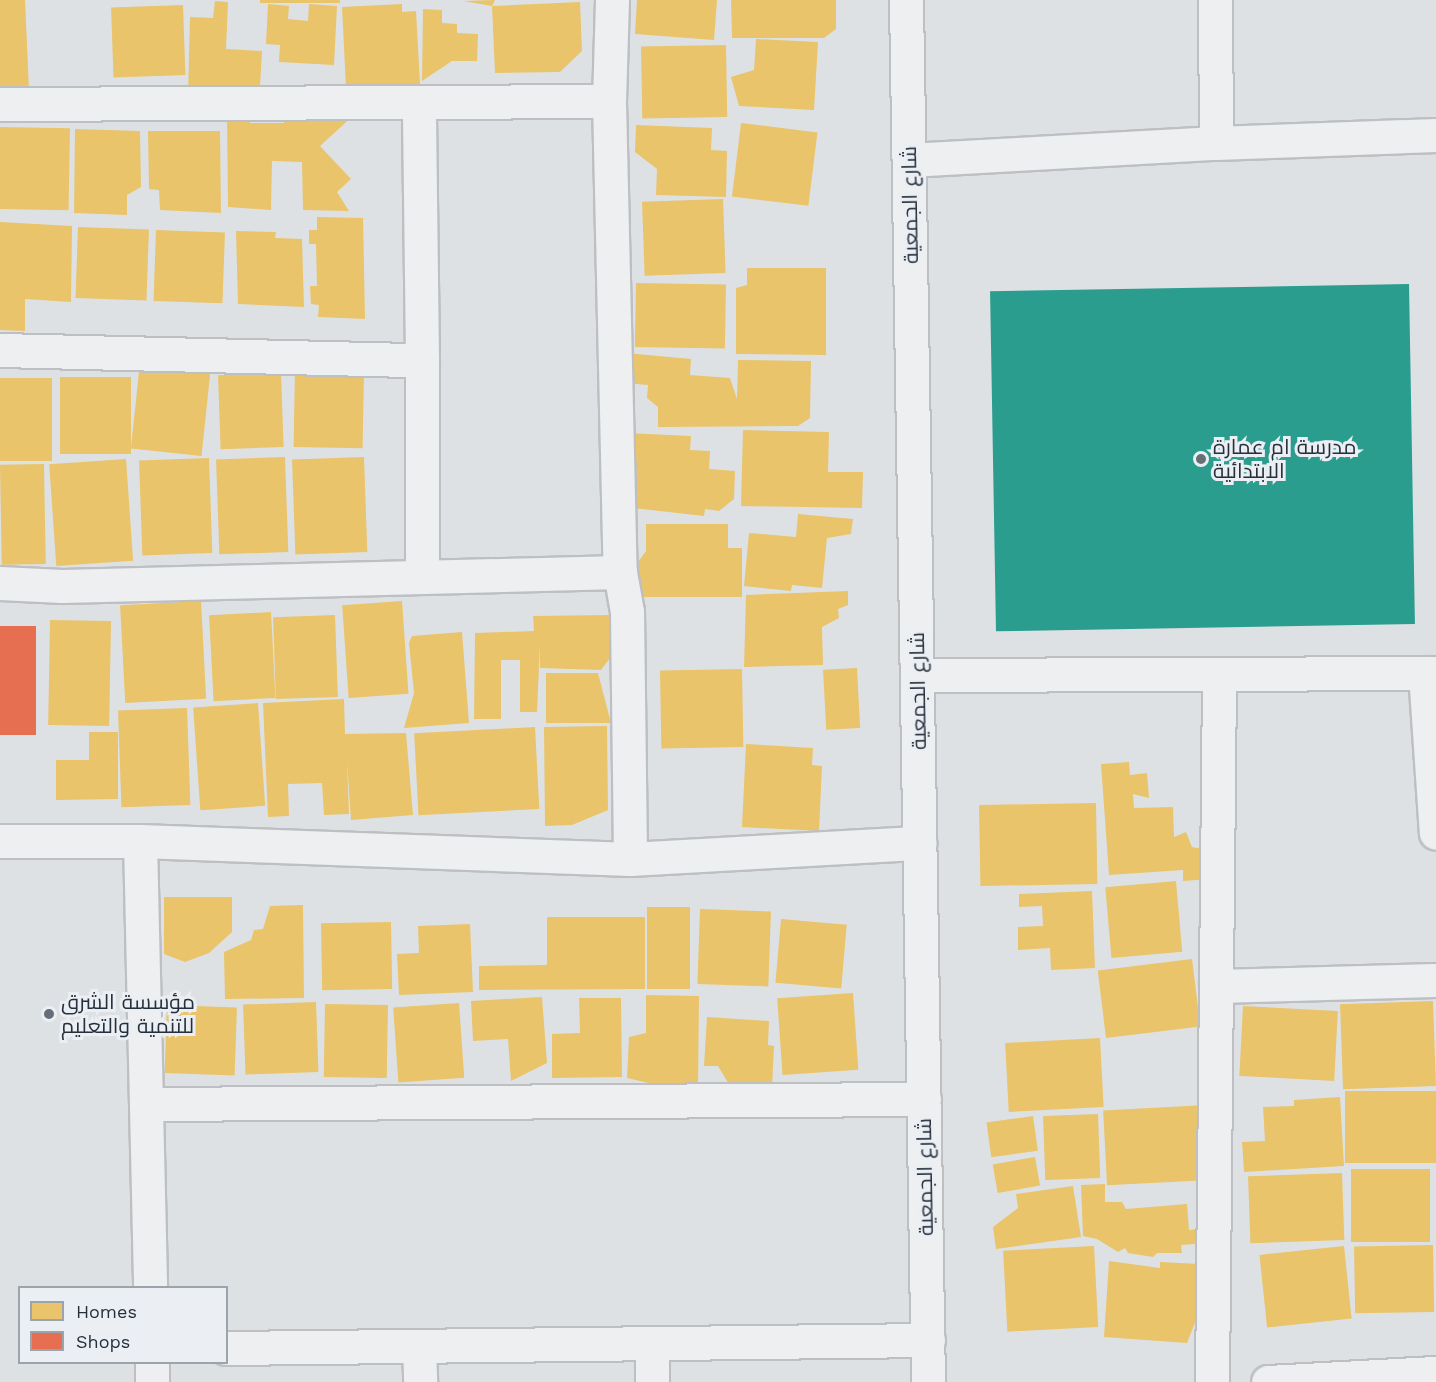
<!DOCTYPE html>
<meta charset="utf-8">
<style>
body{margin:0}
#map{position:relative;width:1436px;height:1382px;overflow:hidden;background:#dee1e4;font-family:"Work Sans",Cairo,sans-serif}
div>[style]{position:absolute}
.homes>*{inset:0;background:#e9c46a;transform-origin:0 0}
.shops>*{inset:0;background:#e76f51;transform-origin:0 0}
.schools>*{inset:0;background:#2a9d8f;transform-origin:0 0}
.roads{filter:drop-shadow(2px 0 #bdbfc2) drop-shadow(-2px 0 #bdbfc2) drop-shadow(0 2px #bdbfc2) drop-shadow(0 -2px #bdbfc2)}
.minor>*{height:33px;margin:-16.5px;padding:0 16.5px;transform-origin:16.5px;border-radius:16.5px;background:#edeff1}
.dots>*{width:16px;height:16px;translate:-50% -50%;box-sizing:border-box;border:3px solid #ebeff4;border-radius:50%}
span{translate:-50% -50%;white-space:nowrap;text-align:center;line-height:1.15;-webkit-text-stroke:6px #ebeff4;paint-order:stroke}
.street-label{font-size:21px;color:#26303c}
.poi-label{font-size:21px;color:#26303c}
.left{translate:0 -50%;text-align:left}
.legend{position:absolute;left:18px;top:1286px;width:210px;height:78px;box-sizing:border-box;background:#ebeff4;border:2px solid #9ca3aa;margin:0;padding:8px 10px;list-style:none;font-size:18px;color:#26303c}
.legend li{display:flex;align-items:center;gap:12px;height:30px}
.legend b{width:30px;border:2px solid #9ca3aa}
</style>
<div id="map">
<div class="homes">
<div style="clip-path:polygon(0 0,25px 0,29px 90px,0 91px)"></div>
<div style="left:260px;top:0;width:80px;height:3px"></div>
<div style="clip-path:polygon(495px 0,492px 6px,580px 2px,582px 51px,560px 72px,495px 73px,492px 6px,463px 1px)"></div>
<div style="clip-path:polygon(637px 0,717px 0,714px 40px,635px 34px)"></div>
<div style="clip-path:polygon(731px 0,836px 0,836px 29px,824px 38px,732px 38px)"></div>
<div style="clip-path:polygon(215px 1px,228px 2px,226px 49px,262px 51px,260px 86px,243px 85px,238px 91px,188px 97px,190px 17px,213px 18px)"></div>
<div style="clip-path:polygon(268px 4px,289px 6px,288px 19px,308px 21px,309px 4px,337px 6px,334px 65px,279px 62px,280px 45px,266px 44px)"></div>
<div style="clip-path:polygon(402px 4px,402px 12px,416px 11px,420px 84px,346px 88px,342px 7px)"></div>
<div style="left:183px;top:5px;width:70px;height:72px;rotate:88deg"></div>
<div style="clip-path:polygon(423px 9px,442px 10px,442px 23px,457px 24px,457px 33px,478px 34px,477px 61px,452px 61px,422px 81px)"></div>
<div style="clip-path:polygon(756px 39px,818px 42px,814px 110px,739px 106px,731px 77px,754px 70px)"></div>
<div style="left:726px;top:45px;width:72px;height:85px;rotate:89deg"></div>
<div style="clip-path:polygon(283px 112px,356px 113px,320px 146px,351px 179px,337px 192px,349px 211px,303px 210px,302px 162px,272px 161px,271px 210px,228px 207px,227px 116px,249px 116px,250px 123px,284px 123px)"></div>
<div style="left:741px;top:123px;width:77px;height:74px;rotate:7deg"></div>
<div style="clip-path:polygon(636px 125px,712px 128px,711px 150px,727px 151px,726px 197px,656px 195px,657px 169px,635px 152px)"></div>
<div style="left:0;top:127px;width:70px;height:82px;rotate:1deg"></div>
<div style="clip-path:polygon(75px 129px,140px 131px,141px 187px,127px 195px,127px 215px,74px 213px)"></div>
<div style="clip-path:polygon(148px 131px,220px 131px,221px 213px,160px 210px,159px 190px,149px 189px)"></div>
<div style="left:723px;top:199px;width:74px;height:81px;rotate:88deg"></div>
<div style="clip-path:polygon(317px 217px,363px 218px,365px 319px,318px 317px,319px 305px,311px 304px,310px 286px,317px 286px,316px 244px,309px 244px,309px 230px,317px 230px)"></div>
<div style="clip-path:polygon(0 222px,72px 226px,71px 302px,25px 299px,25px 331px,0 330px)"></div>
<div style="left:78px;top:227px;width:71px;height:71px;rotate:2deg"></div>
<div style="left:156px;top:230px;width:69px;height:71px;rotate:2deg"></div>
<div style="clip-path:polygon(236px 231px,276px 232px,275px 238px,302px 239px,304px 307px,238px 304px)"></div>
<div style="clip-path:polygon(747px 268px,826px 268px,826px 355px,736px 354px,736px 288px,747px 285px)"></div>
<div style="left:636px;top:283px;width:90px;height:64px;rotate:1deg"></div>
<div style="clip-path:polygon(626px 353px,691px 359px,690px 375px,730px 378px,737px 399px,738px 360px,811px 361px,810px 418px,798px 426px,658px 427px,658px 407px,647px 398px,648px 385px,624px 383px)"></div>
<div style="left:140px;top:362px;width:71px;height:87px;rotate:6deg"></div>
<div style="left:295px;top:367px;width:69px;height:80px;rotate:1deg"></div>
<div style="left:281px;top:373px;width:74px;height:63px;rotate:88deg"></div>
<div style="left:131px;top:377px;width:77px;height:71px;rotate:90deg"></div>
<div style="left:0;top:378px;width:52px;height:83px"></div>
<div style="clip-path:polygon(743px 430px,829px 432px,828px 472px,863px 472px,862px 508px,741px 506px)"></div>
<div style="clip-path:polygon(627px 433px,691px 436px,690px 450px,710px 451px,709px 469px,735px 471px,734px 499px,719px 511px,705px 509px,704px 516px,633px 508px,637px 473px)"></div>
<div style="left:285px;top:457px;width:95px;height:69px;rotate:88deg"></div>
<div style="left:364px;top:457px;width:95px;height:72px;rotate:88deg"></div>
<div style="left:209px;top:458px;width:95px;height:70px;rotate:88deg"></div>
<div style="left:126px;top:459px;width:102px;height:77px;rotate:86deg"></div>
<div style="left:44px;top:464px;width:100px;height:44px;rotate:89deg"></div>
<div style="clip-path:polygon(798px 514px,853px 519px,851px 534px,827px 538px,822px 588px,792px 585px,791px 591px,744px 586px,749px 533px,796px 537px)"></div>
<div style="clip-path:polygon(646px 524px,728px 524px,728px 548px,742px 548px,742px 597px,639px 597px,638px 562px,646px 551px)"></div>
<div style="clip-path:polygon(848px 591px,848px 605px,838px 609px,839px 618px,822px 627px,823px 665px,744px 667px,746px 595px)"></div>
<div style="left:201px;top:601px;width:98px;height:81px;rotate:87deg"></div>
<div style="left:402px;top:601px;width:93px;height:60px;rotate:86deg"></div>
<div style="left:271px;top:612px;width:86px;height:62px;rotate:87deg"></div>
<div style="left:335px;top:615px;width:82px;height:62px;rotate:88deg"></div>
<div style="clip-path:polygon(612px 615px,613px 654px,601px 670px,540px 668px,540px 644px,537px 712px,520px 712px,520px 660px,501px 660px,501px 719px,474px 719px,475px 633px,534px 631px,533px 616px)"></div>
<div style="left:111px;top:621px;width:105px;height:61px;rotate:91deg"></div>
<div style="clip-path:polygon(462px 632px,469px 723px,404px 728px,414px 693px,409px 643px,412px 636px)"></div>
<div style="left:857px;top:668px;width:60px;height:34px;rotate:87deg"></div>
<div style="left:742px;top:669px;width:78px;height:82px;rotate:89deg"></div>
<div style="clip-path:polygon(546px 673px,598px 673px,611px 723px,546px 723px)"></div>
<div style="clip-path:polygon(344px 699px,345px 734px,406px 733px,413px 815px,351px 820px,347px 761px,349px 814px,324px 815px,322px 783px,288px 784px,289px 816px,268px 817px,263px 703px)"></div>
<div style="left:258px;top:703px;width:103px;height:65px;rotate:86deg"></div>
<div style="left:187px;top:708px;width:97px;height:69px;rotate:88deg"></div>
<div style="clip-path:polygon(607px 726px,608px 810px,572px 825px,545px 826px,544px 727px)"></div>
<div style="left:535px;top:727px;width:82px;height:121px;rotate:87deg"></div>
<div style="clip-path:polygon(89px 732px,118px 732px,118px 799px,56px 800px,56px 760px,89px 760px)"></div>
<div style="clip-path:polygon(746px 744px,813px 748px,812px 765px,822px 766px,819px 831px,742px 827px)"></div>
<div style="clip-path:polygon(1129px 762px,1130px 775px,1147px 773px,1149px 798px,1133px 794px,1134px 808px,1173px 807px,1174px 837px,1186px 832px,1192px 847px,1208px 850px,1210px 879px,1183px 881px,1183px 870px,1109px 875px,1101px 764px)"></div>
<div style="left:1096px;top:803px;width:81px;height:117px;rotate:89deg"></div>
<div style="left:1176px;top:881px;width:71px;height:71px;rotate:85deg"></div>
<div style="clip-path:polygon(1092px 891px,1095px 968px,1051px 970px,1050px 948px,1018px 950px,1018px 927px,1043px 926px,1042px 906px,1019px 907px,1019px 894px)"></div>
<div style="clip-path:polygon(164px 897px,232px 897px,232px 932px,209px 953px,185px 962px,164px 954px)"></div>
<div style="clip-path:polygon(303px 905px,304px 998px,225px 999px,224px 952px,251px 940px,254px 930px,263px 929px,270px 906px)"></div>
<div style="left:647px;top:907px;width:43px;height:82px"></div>
<div style="left:700px;top:909px;width:71px;height:75px;rotate:2deg"></div>
<div style="clip-path:polygon(547px 917px,645px 917px,645px 989px,479px 990px,479px 966px,547px 965px)"></div>
<div style="left:781px;top:919px;width:66px;height:64px;rotate:5deg"></div>
<div style="left:391px;top:922px;width:67px;height:70px;rotate:89deg"></div>
<div style="clip-path:polygon(470px 924px,473px 992px,399px 995px,397px 954px,419px 953px,418px 926px)"></div>
<div style="left:1192px;top:959px;width:68px;height:95px;rotate:83deg"></div>
<div style="left:853px;top:993px;width:77px;height:76px;rotate:86deg"></div>
<div style="clip-path:polygon(646px 995px,699px 996px,698px 1087px,661px 1086px,627px 1078px,629px 1037px,646px 1033px)"></div>
<div style="clip-path:polygon(542px 997px,547px 1063px,511px 1081px,508px 1039px,473px 1041px,471px 1001px)"></div>
<div style="clip-path:polygon(579px 998px,621px 998px,622px 1077px,552px 1078px,552px 1034px,580px 1033px)"></div>
<div style="left:1433px;top:1001px;width:85px;height:93px;rotate:88deg"></div>
<div style="left:316px;top:1002px;width:70px;height:73px;rotate:88deg"></div>
<div style="left:459px;top:1003px;width:75px;height:66px;rotate:86deg"></div>
<div style="left:325px;top:1004px;width:63px;height:73px;rotate:1deg"></div>
<div style="left:167px;top:1005px;width:70px;height:68px;rotate:2deg"></div>
<div style="left:1243px;top:1006px;width:95px;height:70px;rotate:3deg"></div>
<div style="clip-path:polygon(707px 1017px,769px 1021px,768px 1045px,774px 1046px,772px 1088px,730px 1086px,718px 1066px,704px 1066px)"></div>
<div style="left:1100px;top:1038px;width:69px;height:95px;rotate:87deg"></div>
<div style="left:1436px;top:1091px;width:72px;height:91px;rotate:90deg"></div>
<div style="clip-path:polygon(1340px 1097px,1344px 1166px,1244px 1172px,1242px 1142px,1265px 1141px,1263px 1107px,1294px 1106px,1294px 1100px)"></div>
<div style="left:1206px;top:1105px;width:75px;height:103px;rotate:87deg"></div>
<div style="left:1098px;top:1114px;width:64px;height:55px;rotate:88deg"></div>
<div style="left:1033px;top:1116px;width:35px;height:47px;rotate:82deg"></div>
<div style="left:1035px;top:1157px;width:29px;height:43px;rotate:80deg"></div>
<div style="left:1430px;top:1169px;width:73px;height:79px;rotate:90deg"></div>
<div style="left:1342px;top:1173px;width:67px;height:94px;rotate:88deg"></div>
<div style="clip-path:polygon(1105px 1184px,1105px 1202px,1122px 1202px,1126px 1209px,1187px 1204px,1189px 1230px,1199px 1229px,1201px 1257px,1195px 1244px,1181px 1245px,1182px 1253px,1157px 1253px,1153px 1257px,1128px 1253px,1125px 1248px,1118px 1252px,1097px 1239px,1083px 1236px,1081px 1185px)"></div>
<div style="clip-path:polygon(1073px 1186px,1081px 1237px,996px 1249px,993px 1227px,1018px 1208px,1016px 1194px)"></div>
<div style="left:1433px;top:1245px;width:67px;height:79px;rotate:89deg"></div>
<div style="left:1094px;top:1246px;width:81px;height:91px;rotate:87deg"></div>
<div style="left:1344px;top:1246px;width:73px;height:85px;rotate:84deg"></div>
<div style="clip-path:polygon(1109px 1261px,1160px 1268px,1160px 1262px,1200px 1264px,1212px 1279px,1187px 1343px,1104px 1337px)"></div>
</div>
<div class="shops">
<div style="left:0;top:626px;width:36px;height:109px"></div>
</div>
<div class="schools">
<div style="left:1409px;top:284px;width:340px;height:419px;rotate:89deg"></div>
</div>
<div class="roads">
<div class="minor">
<div style="left:612px;top:0;width:101px;rotate:91.7deg"></div>
<div style="left:609px;top:101px;width:471px;rotate:88.7deg"></div>
<div style="left:906px;top:0;width:1382px;rotate:89.09deg"></div>
<div style="left:1215px;top:0;width:143px;rotate:89.6deg"></div>
<div style="left:0;top:104px;width:609px;rotate:-0.28deg"></div>
<div style="left:909px;top:160px;width:307px;rotate:-3.2deg"></div>
<div style="left:1216px;top:143px;width:220px;rotate:-2.1deg"></div>
<div style="left:0;top:350px;width:422px;rotate:1.4deg"></div>
<div style="left:422px;top:360px;width:255px;rotate:-90.7deg"></div>
<div style="left:422px;top:577px;width:217px;rotate:-90deg"></div>
<div style="left:0;top:583px;width:62px;rotate:2.8deg"></div>
<div style="left:62px;top:586px;width:558px;rotate:-1.44deg"></div>
<div style="left:620px;top:572px;width:40px;rotate:80deg"></div>
<div style="left:627px;top:611px;width:248px;rotate:89.3deg"></div>
<div style="left:1425px;top:673px;width:160px;rotate:86.1deg"></div>
<div style="left:917px;top:675px;width:519px;rotate:-0.22deg"></div>
<div style="left:0;top:841px;width:140px"></div>
<div style="left:140px;top:841px;width:490px;rotate:2.1deg"></div>
<div style="left:630px;top:859px;width:290px;rotate:-3.2deg"></div>
<div style="left:140px;top:841px;width:447px;rotate:88.7deg"></div>
<div style="left:1216px;top:986px;width:220px;rotate:-1.6deg"></div>
<div style="left:146px;top:1104px;width:778px;rotate:-0.37deg"></div>
<div style="left:652px;top:1343px;width:39px;rotate:90deg"></div>
<div style="left:419px;top:1347px;width:35px;rotate:88deg"></div>
<div style="left:226px;top:1348px;width:702px;rotate:-0.65deg"></div>
<div style="left:152px;top:1362px;width:20px;rotate:90deg"></div>
<div style="left:1212px;top:1382px;width:708px;rotate:-89.43deg"></div>
<div style="left:1268px;top:1382px;width:168px;rotate:-3.1deg"></div>
</div>
</div>
<div class="dots">
<div style="left:1201px;top:459px;background:#666e77"></div>
<div style="left:49px;top:1014px;background:#666e77"></div>
</div>
<div class="street-label">
<span style="left:910px;top:205px;rotate:-91deg">شارع الجمعية</span>
<span style="left:918px;top:691px;rotate:-91deg">شارع الجمعية</span>
<span style="left:925px;top:1177px;rotate:-91deg">شارع الجمعية</span>
</div>
<div class="poi-label">
<span class="left" style="left:1213px;top:459px">مدرسة ام عمارة<br>الابتدائية</span>
<span class="left" style="left:61px;top:1014px">مؤسسة الشرق<br>للتنمية والتعليم</span>
</div>
<ul class="legend">
<li><b style="height:16px;background:#e9c46a"></b>Homes</li>
<li><b style="height:16px;background:#e76f51"></b>Shops</li>
</ul>
</div>
